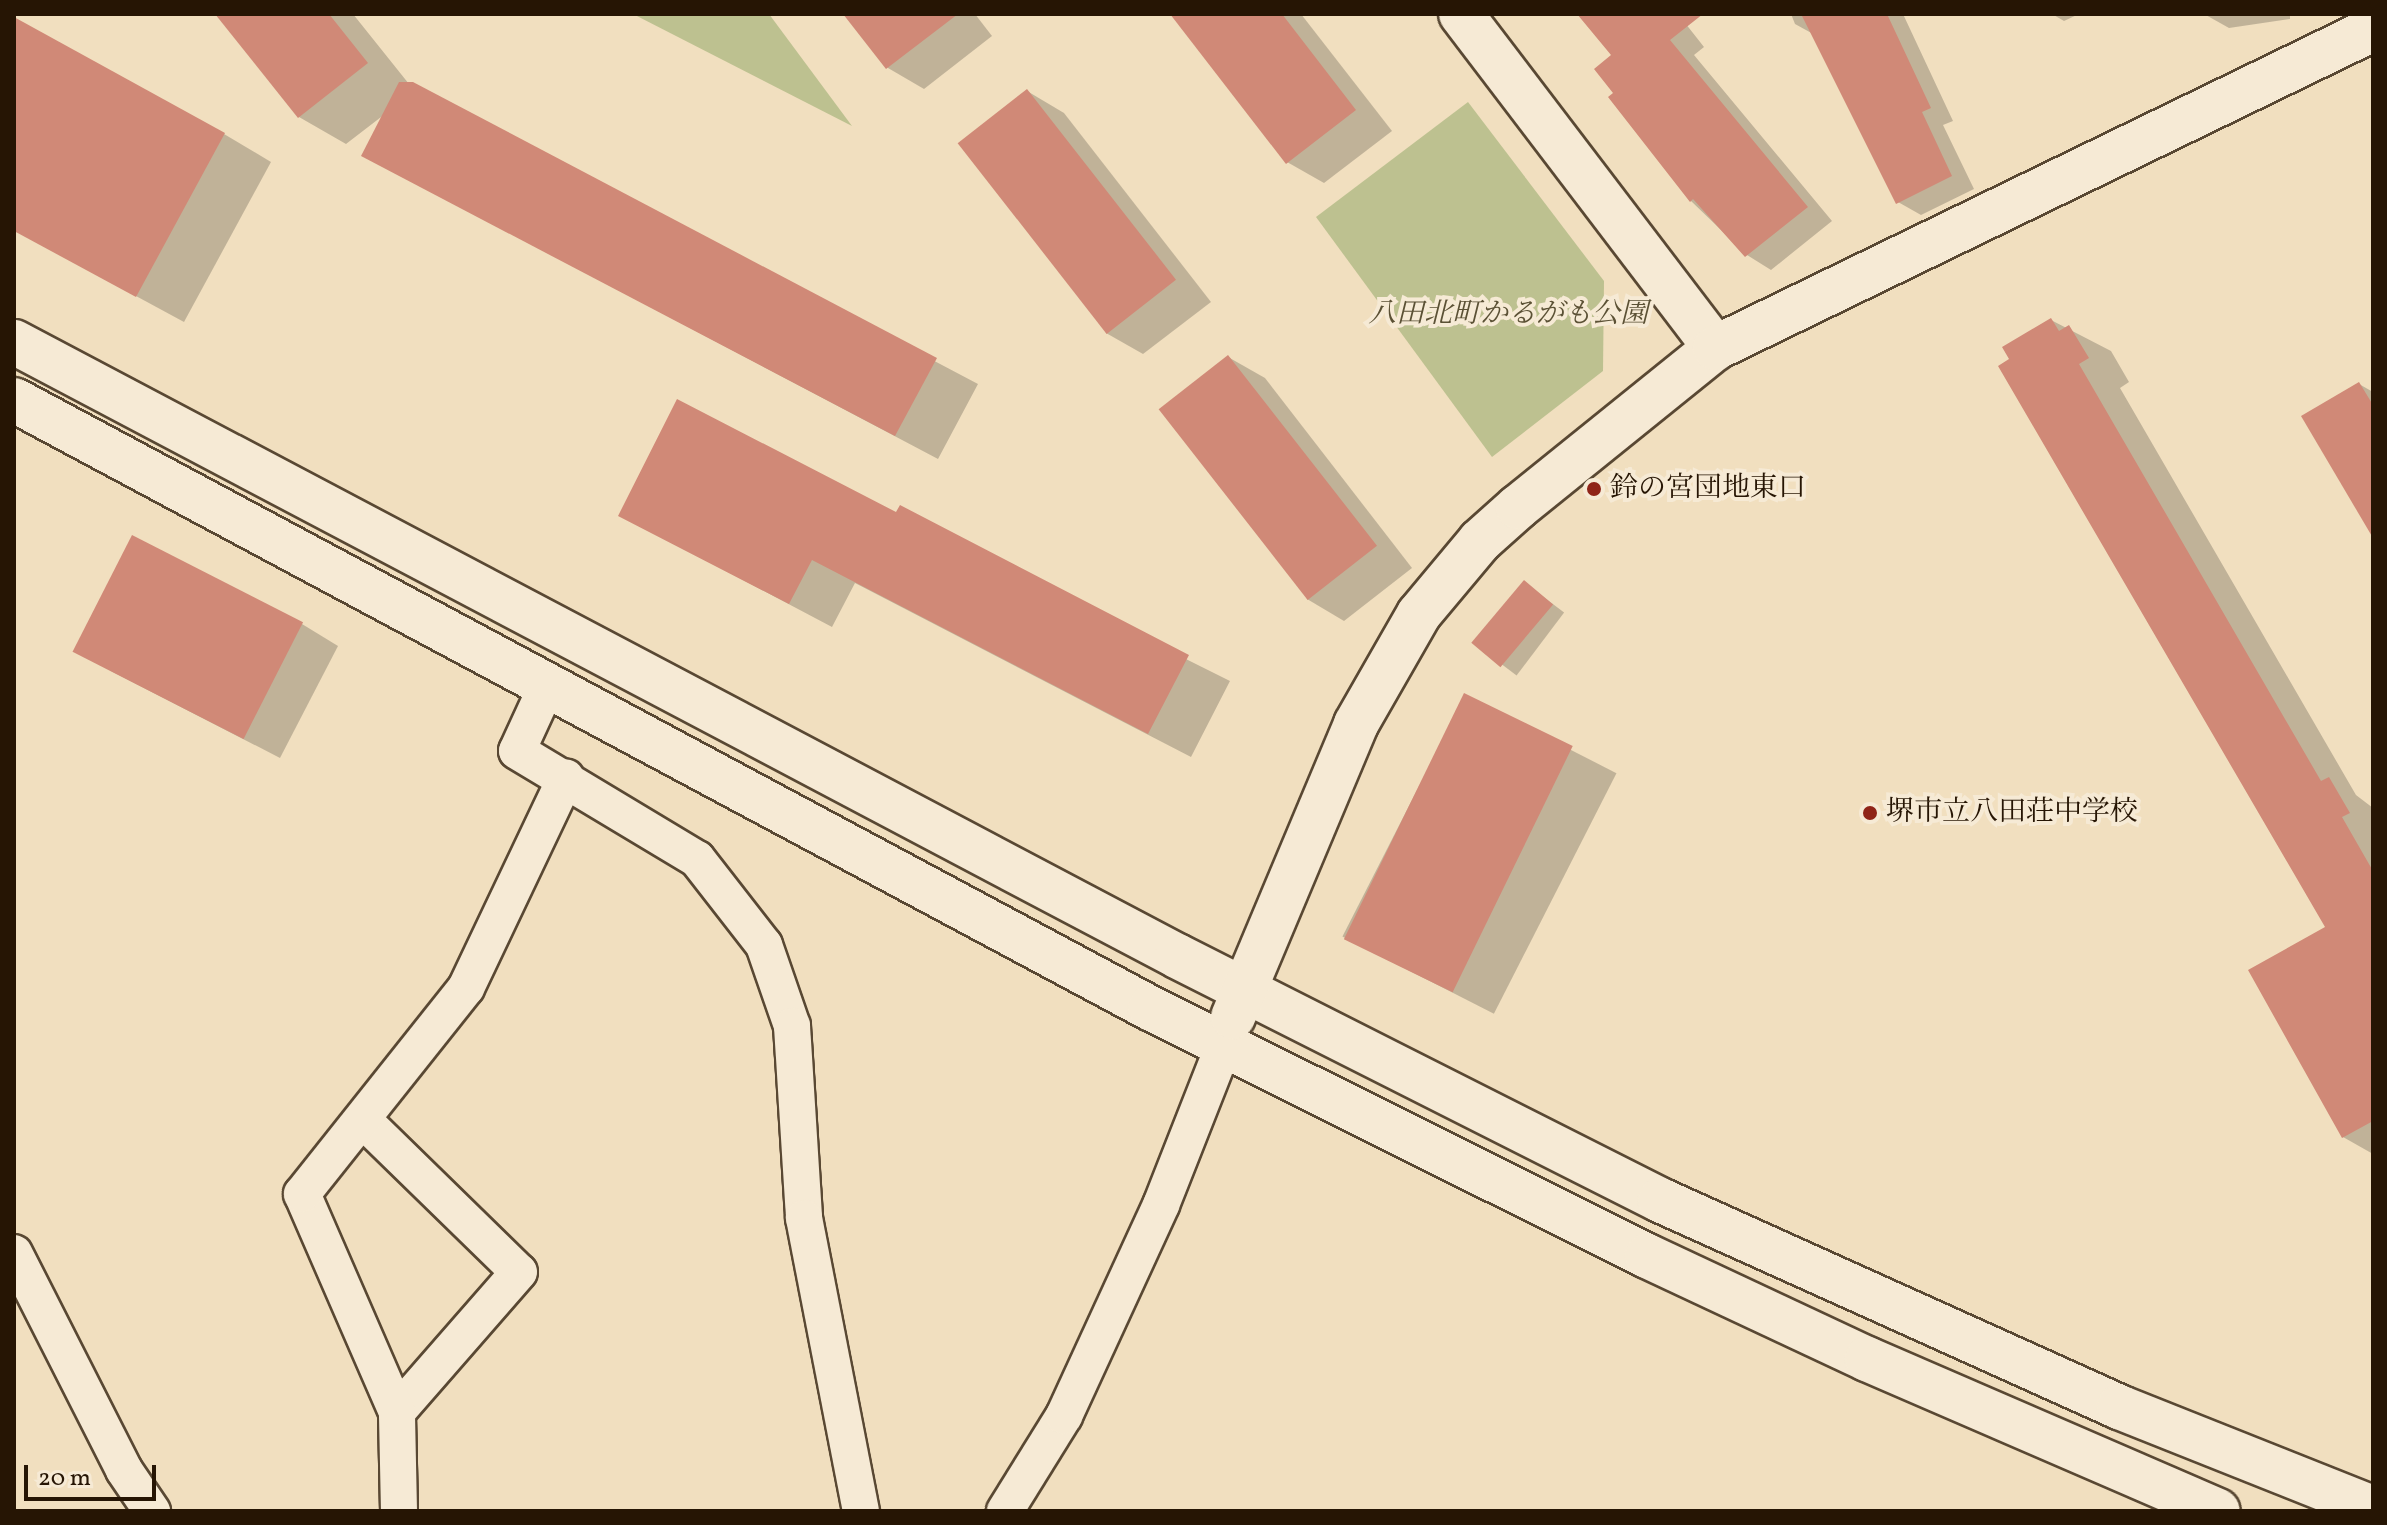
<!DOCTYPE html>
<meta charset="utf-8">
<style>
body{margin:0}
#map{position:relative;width:2387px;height:1525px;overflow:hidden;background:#f1dfbf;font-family:Vollkorn,"Noto Serif JP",serif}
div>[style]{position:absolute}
.green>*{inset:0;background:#bdc190}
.shadow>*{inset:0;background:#0003;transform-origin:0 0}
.building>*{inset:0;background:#d08977;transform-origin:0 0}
.roads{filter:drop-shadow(2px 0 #594833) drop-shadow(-2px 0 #594833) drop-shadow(0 2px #594833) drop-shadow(0 -2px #594833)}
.minor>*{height:36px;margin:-18px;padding:0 18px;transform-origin:18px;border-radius:18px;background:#f6ead5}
.tertiary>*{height:44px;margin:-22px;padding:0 22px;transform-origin:22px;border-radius:22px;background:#f6ead5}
.dots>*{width:22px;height:22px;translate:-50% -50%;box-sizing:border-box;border:4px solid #f6ead5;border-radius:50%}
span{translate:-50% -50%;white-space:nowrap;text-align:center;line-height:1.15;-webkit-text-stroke:8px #f6ead5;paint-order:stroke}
.park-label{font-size:28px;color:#5b5135;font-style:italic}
.poi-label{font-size:28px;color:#261504}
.left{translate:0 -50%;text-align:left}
.frame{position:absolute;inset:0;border:16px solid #261504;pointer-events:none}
.scale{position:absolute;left:24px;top:1465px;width:132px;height:36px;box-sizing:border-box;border:4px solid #261504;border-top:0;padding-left:10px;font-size:24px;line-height:28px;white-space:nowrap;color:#261504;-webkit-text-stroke:6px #f6ead5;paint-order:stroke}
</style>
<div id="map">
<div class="green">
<div style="clip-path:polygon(633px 14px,769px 14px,852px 126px)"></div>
<div style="clip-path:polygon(1468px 102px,1604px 281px,1603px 371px,1492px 457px,1316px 217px)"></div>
</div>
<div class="shadow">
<div style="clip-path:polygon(218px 14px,353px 14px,409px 84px,978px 384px,938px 459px,363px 155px,385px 114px,346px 144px,299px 117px)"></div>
<div style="clip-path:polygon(846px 14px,975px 14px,992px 36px,924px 89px,888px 68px)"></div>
<div style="clip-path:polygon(1173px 14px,1301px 14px,1392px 131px,1324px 183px,1287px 162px)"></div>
<div style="clip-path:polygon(1580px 14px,1678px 14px,1704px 47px,1694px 55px,1832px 221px,1771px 270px,1747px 255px,1691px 201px,1614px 55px)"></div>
<div style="clip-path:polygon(1791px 14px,1903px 14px,1953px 121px,1943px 125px,1974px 189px,1921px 215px,1898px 202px,1815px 35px,1795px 24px)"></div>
<div style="clip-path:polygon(2052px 14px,2079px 14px,2064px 21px)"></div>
<div style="clip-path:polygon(2204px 14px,2290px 14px,2290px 19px,2229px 28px)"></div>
<div style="clip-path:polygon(14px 45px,224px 134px,271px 162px,184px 322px,14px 230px)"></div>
<div style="clip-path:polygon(1027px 91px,1064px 113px,1211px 302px,1143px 354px,1106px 333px)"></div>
<div style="clip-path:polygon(2051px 320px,2111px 351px,2129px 382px,2120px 388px,2356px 795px,2373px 808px,2373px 1154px,2343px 1137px,2328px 927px)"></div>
<div style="clip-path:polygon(1228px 357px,1265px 378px,1412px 568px,1344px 621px,1307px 599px)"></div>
<div style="clip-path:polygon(2359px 384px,2373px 392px,2373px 534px)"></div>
<div style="clip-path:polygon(620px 515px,897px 515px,1230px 681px,1191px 757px,855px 583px,832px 627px)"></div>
<div style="left:1525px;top:583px;width:49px;height:79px;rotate:37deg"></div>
<div style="clip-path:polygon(302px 624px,338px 646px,280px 758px,111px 671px)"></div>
<div style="left:1465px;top:696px;width:170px;height:270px;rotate:27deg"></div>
</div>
<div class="building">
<div style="clip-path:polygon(215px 14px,329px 14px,368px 63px,298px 118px)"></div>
<div style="clip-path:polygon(843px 14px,958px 14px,886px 69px)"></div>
<div style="clip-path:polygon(1170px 14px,1282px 14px,1356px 110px,1286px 164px)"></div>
<div style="clip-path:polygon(1577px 14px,1703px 14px,1670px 40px,1808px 207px,1745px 257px,1693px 199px,1690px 202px,1608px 97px,1613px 93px,1594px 69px,1611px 55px)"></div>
<div style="clip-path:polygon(1801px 14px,1887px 14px,1931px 108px,1922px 112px,1952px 176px,1896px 204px)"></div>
<div style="clip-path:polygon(14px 17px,225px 133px,136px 297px,14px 231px)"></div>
<div style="clip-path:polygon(399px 82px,413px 82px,937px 358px,895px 436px,361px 156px)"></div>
<div style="left:1027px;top:89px;width:242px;height:88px;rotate:52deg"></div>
<div style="clip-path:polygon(2051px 318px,2059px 331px,2069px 325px,2089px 358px,2079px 364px,2321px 781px,2329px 777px,2350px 813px,2342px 817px,2373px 871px,2373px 1121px,2342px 1138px,2248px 970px,2325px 927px,1998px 366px,2009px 359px,2002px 347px)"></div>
<div style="left:1228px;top:355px;width:242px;height:88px;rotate:52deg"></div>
<div style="clip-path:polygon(2359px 382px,2373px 405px,2373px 538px,2301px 416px)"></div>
<div style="clip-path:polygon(677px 399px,896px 512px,900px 505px,1189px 655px,1148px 734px,812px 560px,789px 604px,618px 516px)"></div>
<div style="left:132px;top:535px;width:192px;height:131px;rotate:27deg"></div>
<div style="left:1524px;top:580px;width:38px;height:82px;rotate:40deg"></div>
<div style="left:1464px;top:693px;width:121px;height:274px;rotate:26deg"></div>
</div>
<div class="roads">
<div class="minor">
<div style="left:546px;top:688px;width:69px;rotate:114.7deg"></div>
<div style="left:517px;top:751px;width:210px;rotate:31deg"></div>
<div style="left:697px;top:859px;width:109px;rotate:52.1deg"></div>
<div style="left:764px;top:945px;width:86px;rotate:70.9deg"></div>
<div style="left:792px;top:1026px;width:192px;rotate:86.4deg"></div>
<div style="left:804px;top:1218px;width:298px;rotate:79deg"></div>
<div style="left:364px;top:1121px;width:216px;rotate:44.3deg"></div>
<div style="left:519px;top:1272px;width:186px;rotate:131.1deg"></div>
<div style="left:14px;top:1253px;width:243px;rotate:63.1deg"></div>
<div style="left:124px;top:1470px;width:50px;rotate:55.7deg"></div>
<div style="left:399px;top:1511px;width:99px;rotate:-91.2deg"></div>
<div style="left:397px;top:1412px;width:238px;rotate:-113.5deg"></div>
<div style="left:302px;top:1194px;width:263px;rotate:-51.5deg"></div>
<div style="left:466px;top:988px;width:233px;rotate:-64.6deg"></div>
<div style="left:1005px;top:1511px;width:112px;rotate:-58.2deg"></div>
<div style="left:1064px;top:1416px;width:232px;rotate:-65.3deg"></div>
<div style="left:1161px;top:1205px;width:172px;rotate:-68.5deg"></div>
</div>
<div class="tertiary">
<div style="left:1461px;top:14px;width:420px;rotate:52.7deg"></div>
<div style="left:14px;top:342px;width:1315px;rotate:27.83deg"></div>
<div style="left:1177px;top:956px;width:541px;rotate:26.8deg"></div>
<div style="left:1660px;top:1200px;width:504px;rotate:24.27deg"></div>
<div style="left:2119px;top:1407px;width:273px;rotate:21.7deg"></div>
<div style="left:14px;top:400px;width:1288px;rotate:28.16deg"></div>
<div style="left:1150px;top:1008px;width:555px;rotate:26.52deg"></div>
<div style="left:1647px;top:1256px;width:243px;rotate:25.1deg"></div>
<div style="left:1867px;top:1359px;width:382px;rotate:23.4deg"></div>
<div style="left:1233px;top:1017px;width:318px;rotate:-67.2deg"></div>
<div style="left:1356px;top:724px;width:127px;rotate:-60.2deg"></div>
<div style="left:1419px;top:614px;width:95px;rotate:-50.1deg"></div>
<div style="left:1480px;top:541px;width:51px;rotate:-41.8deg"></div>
<div style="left:1518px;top:507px;width:253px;rotate:-38.9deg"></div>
<div style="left:1715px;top:348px;width:722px;rotate:-25.86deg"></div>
</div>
</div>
<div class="dots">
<div style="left:1594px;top:489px;background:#8f2418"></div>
<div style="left:1870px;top:813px;background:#8f2418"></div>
</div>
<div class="park-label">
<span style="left:1508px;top:315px">八田北町かるがも公園</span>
</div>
<div class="poi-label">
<span class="left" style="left:1610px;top:489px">鈴の宮団地東口</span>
<span class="left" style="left:1886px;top:813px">堺市立八田荘中学校</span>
</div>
<div class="frame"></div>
<div class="scale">20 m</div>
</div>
